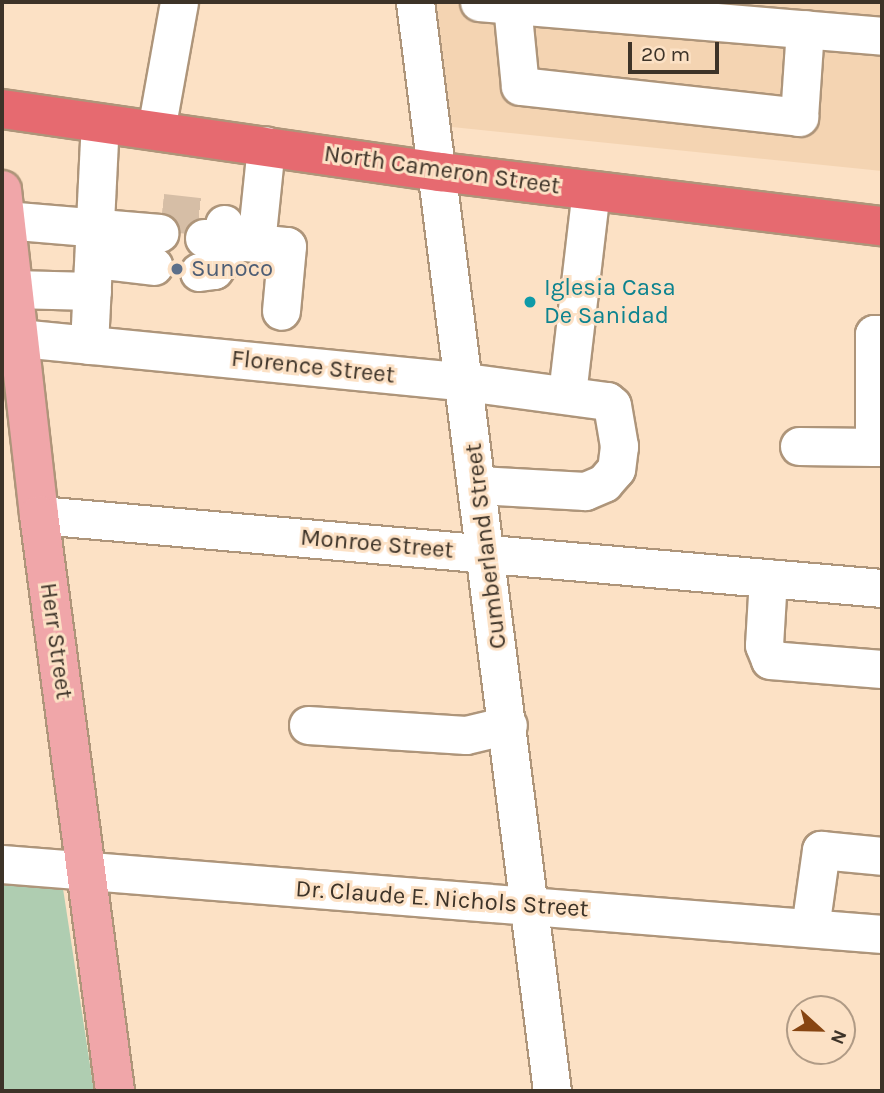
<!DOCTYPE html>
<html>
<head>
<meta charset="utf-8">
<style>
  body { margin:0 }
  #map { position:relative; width:884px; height:1093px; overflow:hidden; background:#fce1c5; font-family:Karla,sans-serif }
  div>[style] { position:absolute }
  .built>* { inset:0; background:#f4d4b2 }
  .green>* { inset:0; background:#afcdb1 }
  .minor-tunnel>* { height:37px; margin-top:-18.5px; transform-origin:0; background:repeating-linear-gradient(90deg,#d6bea6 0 37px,transparent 0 55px) }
  .roads { filter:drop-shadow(2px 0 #ae957a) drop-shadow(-2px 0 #ae957a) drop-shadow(0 2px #ae957a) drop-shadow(0 -2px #ae957a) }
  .minor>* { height:37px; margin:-18.5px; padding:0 18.5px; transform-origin:18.5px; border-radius:18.5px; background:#fff }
  .major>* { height:38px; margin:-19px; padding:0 19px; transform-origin:19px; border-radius:19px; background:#f0a6a9 }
  .highway>* { height:38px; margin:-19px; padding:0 19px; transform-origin:19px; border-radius:19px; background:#e66a70 }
  .dots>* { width:19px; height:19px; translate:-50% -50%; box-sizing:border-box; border:4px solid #fce1c5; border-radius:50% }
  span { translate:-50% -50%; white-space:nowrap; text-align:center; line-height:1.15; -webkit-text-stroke:6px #fce1c5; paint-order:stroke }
  .street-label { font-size:24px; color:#3d3328 }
  .service-label { font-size:24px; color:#4e5e75 }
  .left { translate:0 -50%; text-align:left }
  .culture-label { font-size:24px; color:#0d838f }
  .frame { position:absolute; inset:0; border:4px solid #3d3328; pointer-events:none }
  .north { position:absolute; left:786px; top:995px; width:70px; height:70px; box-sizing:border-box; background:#fce1c5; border:2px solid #b09b86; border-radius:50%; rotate:112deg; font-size:19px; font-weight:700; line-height:28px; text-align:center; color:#3d3328 }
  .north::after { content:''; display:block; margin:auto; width:24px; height:32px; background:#874512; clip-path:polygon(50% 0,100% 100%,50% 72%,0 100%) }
  .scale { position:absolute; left:628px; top:42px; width:91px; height:32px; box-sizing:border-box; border:4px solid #3d3328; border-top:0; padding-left:9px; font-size:21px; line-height:24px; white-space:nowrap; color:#3d3328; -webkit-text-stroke:5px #fce1c5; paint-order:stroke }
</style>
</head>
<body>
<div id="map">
  <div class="built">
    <div style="clip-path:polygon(436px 2px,882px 2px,882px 171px,452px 127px)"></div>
  </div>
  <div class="green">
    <div style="clip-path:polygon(2px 876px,62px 882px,94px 1091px,2px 1091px)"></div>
  </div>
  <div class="minor-tunnel">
    <div style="left:162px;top:212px;width:45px;rotate:6.3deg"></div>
  </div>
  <div class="roads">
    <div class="minor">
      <div style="left:415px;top:2px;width:1098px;rotate:82.83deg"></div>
      <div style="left:479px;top:2px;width:404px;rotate:4.8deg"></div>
      <div style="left:512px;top:5px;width:81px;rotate:84.4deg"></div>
      <div style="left:520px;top:86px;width:281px;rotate:6.3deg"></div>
      <div style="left:799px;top:117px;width:88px;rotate:-86.1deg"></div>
      <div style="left:156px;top:130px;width:130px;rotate:-79.8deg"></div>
      <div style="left:5px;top:220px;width:155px;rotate:4.8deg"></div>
      <div style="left:204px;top:238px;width:52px;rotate:5.5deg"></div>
      <div style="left:256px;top:243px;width:98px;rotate:-84.1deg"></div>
      <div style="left:256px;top:243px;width:31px;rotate:6deg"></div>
      <div style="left:287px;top:246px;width:65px;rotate:95.3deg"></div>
      <div style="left:94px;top:259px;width:60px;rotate:6.7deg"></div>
      <div style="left:199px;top:272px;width:15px;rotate:-8deg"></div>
      <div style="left:214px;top:270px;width:33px;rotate:-55deg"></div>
      <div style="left:233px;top:243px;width:21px;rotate:-115deg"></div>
      <div style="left:13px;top:289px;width:79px;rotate:1.5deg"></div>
      <div style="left:882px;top:334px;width:8px;rotate:180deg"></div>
      <div style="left:874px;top:334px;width:113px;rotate:90deg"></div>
      <div style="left:874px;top:447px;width:8px"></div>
      <div style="left:19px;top:338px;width:449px;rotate:5.6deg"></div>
      <div style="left:466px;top:382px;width:142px;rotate:7.7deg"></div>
      <div style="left:607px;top:401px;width:6px;rotate:39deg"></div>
      <div style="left:612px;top:405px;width:42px;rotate:80.3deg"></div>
      <div style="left:619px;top:446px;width:23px;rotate:97deg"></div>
      <div style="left:616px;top:469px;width:18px;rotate:131deg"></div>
      <div style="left:604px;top:483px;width:21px;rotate:157deg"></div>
      <div style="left:585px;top:491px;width:107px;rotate:-176.8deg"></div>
      <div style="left:89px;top:345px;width:222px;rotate:-87.2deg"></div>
      <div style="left:567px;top:394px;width:205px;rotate:-83.3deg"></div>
      <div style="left:799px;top:446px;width:75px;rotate:0.8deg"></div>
      <div style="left:39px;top:515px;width:846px;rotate:4.95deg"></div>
      <div style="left:768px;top:578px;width:67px;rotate:93.4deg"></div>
      <div style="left:764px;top:645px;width:16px;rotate:68deg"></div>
      <div style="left:770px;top:660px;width:112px;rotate:4.6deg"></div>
      <div style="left:308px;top:725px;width:158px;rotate:3.6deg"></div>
      <div style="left:466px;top:735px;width:43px;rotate:-13.4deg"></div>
      <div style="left:2px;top:864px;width:883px;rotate:4.55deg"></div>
      <div style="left:810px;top:928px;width:79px;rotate:-82deg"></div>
      <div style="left:821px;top:850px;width:61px;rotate:5.6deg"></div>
    </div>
    <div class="major">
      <div style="left:2px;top:190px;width:327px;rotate:83.5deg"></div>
      <div style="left:39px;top:515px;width:581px;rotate:82.48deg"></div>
    </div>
    <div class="highway">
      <div style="left:2px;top:109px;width:443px;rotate:8.2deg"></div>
      <div style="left:440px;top:172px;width:445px;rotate:7deg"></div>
    </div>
  </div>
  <div class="dots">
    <div style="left:177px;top:269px;background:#5c6f8a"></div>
    <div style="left:530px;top:302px;background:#0f9aa8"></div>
  </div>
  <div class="street-label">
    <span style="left:442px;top:170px;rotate:8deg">North Cameron Street</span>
    <span style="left:313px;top:367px;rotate:6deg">Florence Street</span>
    <span style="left:377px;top:544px;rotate:5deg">Monroe Street</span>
    <span style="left:486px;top:546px;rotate:-97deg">Cumberland Street</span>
    <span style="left:56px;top:641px;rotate:82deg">Herr Street</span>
    <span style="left:442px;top:899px;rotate:4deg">Dr. Claude E. Nichols Street</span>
  </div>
  <div class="service-label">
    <span class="left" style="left:191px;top:269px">Sunoco</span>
  </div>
  <div class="culture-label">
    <span class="left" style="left:544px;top:302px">Iglesia Casa<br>De Sanidad</span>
  </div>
  <div class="frame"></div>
  <div class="north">N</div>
  <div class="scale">20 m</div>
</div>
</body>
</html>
